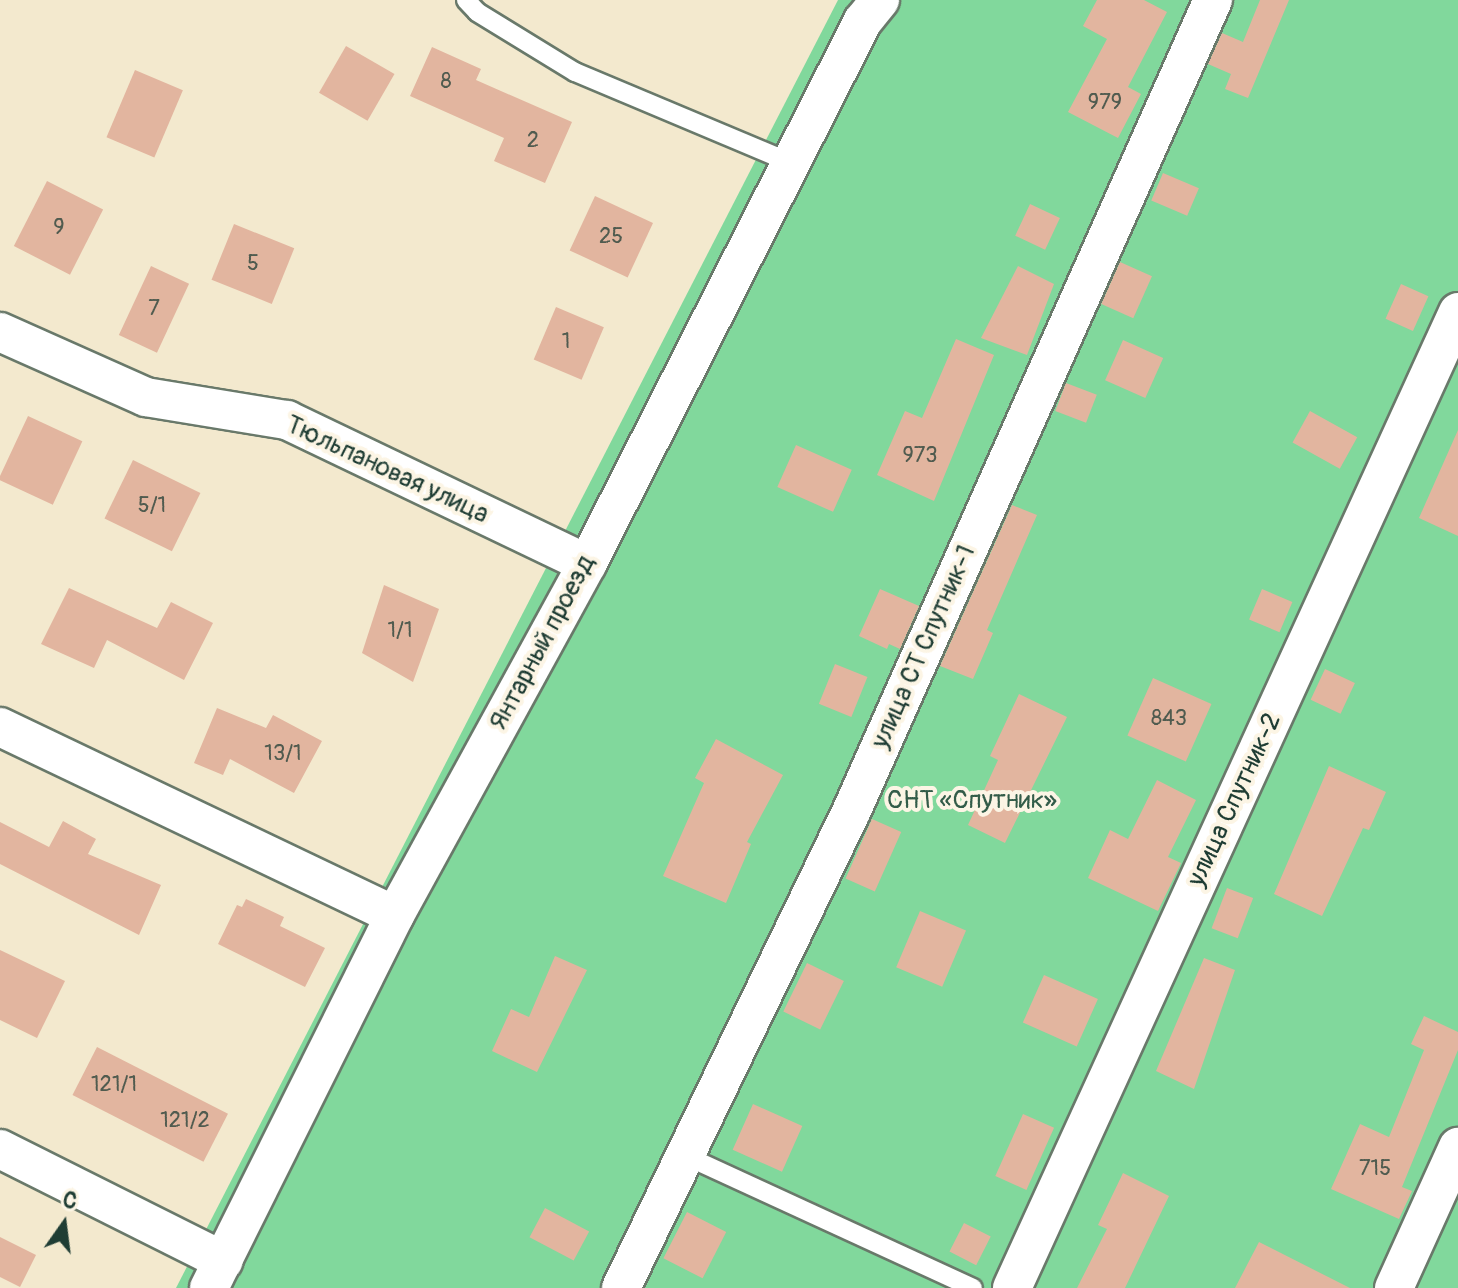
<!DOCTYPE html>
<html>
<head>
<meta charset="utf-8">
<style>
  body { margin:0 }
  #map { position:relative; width:1458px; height:1288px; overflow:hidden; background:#f3e9ce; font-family:Pangolin,sans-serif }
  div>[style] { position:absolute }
  .green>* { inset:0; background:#81d89c }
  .building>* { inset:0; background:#e2b59f; transform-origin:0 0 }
  .roads { filter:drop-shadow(2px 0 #69796a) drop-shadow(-2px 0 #69796a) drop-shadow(0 2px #69796a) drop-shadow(0 -2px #69796a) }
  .lane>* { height:18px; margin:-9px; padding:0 9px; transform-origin:9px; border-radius:9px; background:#fff }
  .street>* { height:38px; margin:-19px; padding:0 19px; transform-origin:19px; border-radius:19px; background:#fff }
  span { translate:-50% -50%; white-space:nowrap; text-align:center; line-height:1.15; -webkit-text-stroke:8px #fcf5e5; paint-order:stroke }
  .number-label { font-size:22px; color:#505b4f }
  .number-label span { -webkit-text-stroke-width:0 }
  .street-label { font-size:26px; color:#1f3d34 }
  .park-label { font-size:26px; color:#335c49 }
  .north { position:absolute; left:24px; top:1184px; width:80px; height:80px; -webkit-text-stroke:6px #fcf5e5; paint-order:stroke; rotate:14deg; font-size:22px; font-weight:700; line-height:32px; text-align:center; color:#1f3d34 }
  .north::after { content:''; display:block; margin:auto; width:28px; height:36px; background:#1f3d34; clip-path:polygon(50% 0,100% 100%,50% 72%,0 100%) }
</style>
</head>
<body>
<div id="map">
  <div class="green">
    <div style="clip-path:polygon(838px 0,1458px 0,1458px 1288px,176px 1288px)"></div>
  </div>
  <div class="building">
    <div style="clip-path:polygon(1097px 0,1144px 0,1167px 12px,1128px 87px,1141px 94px,1118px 138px,1068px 112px,1107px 39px,1083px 26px)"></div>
    <div style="clip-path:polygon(1260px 0,1289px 0,1248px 98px,1225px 89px,1231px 74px,1208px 64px,1222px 33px,1243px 42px)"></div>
    <div style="left:346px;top:46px;width:56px;height:54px;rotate:30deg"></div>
    <div style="clip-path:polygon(432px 47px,481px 69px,476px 80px,572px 122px,545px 183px,494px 161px,504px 138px,410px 96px)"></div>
    <div style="left:135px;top:70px;width:52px;height:73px;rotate:23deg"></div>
    <div style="left:1163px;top:173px;width:39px;height:30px;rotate:23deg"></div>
    <div style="left:47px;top:181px;width:63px;height:73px;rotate:27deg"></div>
    <div style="left:595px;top:196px;width:64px;height:60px;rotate:25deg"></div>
    <div style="left:1030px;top:204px;width:33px;height:35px;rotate:25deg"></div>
    <div style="left:234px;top:224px;width:65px;height:60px;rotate:22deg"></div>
    <div style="left:1120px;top:262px;width:35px;height:46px;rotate:24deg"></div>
    <div style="left:151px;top:266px;width:42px;height:76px;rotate:25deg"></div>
    <div style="clip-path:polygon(1018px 266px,1054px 284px,1027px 355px,981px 338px)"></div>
    <div style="left:1401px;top:284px;width:30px;height:38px;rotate:24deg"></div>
    <div style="left:556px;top:307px;width:52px;height:57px;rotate:23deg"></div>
    <div style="clip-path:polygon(956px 339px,994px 355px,934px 501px,877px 475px,905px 411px,922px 418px)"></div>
    <div style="left:1123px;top:340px;width:44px;height:44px;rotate:24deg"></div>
    <div style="left:1066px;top:383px;width:33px;height:30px;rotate:21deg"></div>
    <div style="left:1310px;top:411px;width:54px;height:36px;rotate:29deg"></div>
    <div style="left:28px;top:416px;width:60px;height:70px;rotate:25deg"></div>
    <div style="clip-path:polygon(1458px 430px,1458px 536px,1419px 518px)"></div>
    <div style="left:796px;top:445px;width:61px;height:46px;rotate:24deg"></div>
    <div style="left:133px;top:460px;width:75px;height:65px;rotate:26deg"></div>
    <div style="clip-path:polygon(1012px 505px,1037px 515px,987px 630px,993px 633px,973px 679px,940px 666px)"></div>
    <div style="clip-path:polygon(384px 585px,439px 609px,413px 682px,362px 653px)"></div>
    <div style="clip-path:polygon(69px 588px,157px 628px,171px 602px,213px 623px,184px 680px,107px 640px,94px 668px,41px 644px)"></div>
    <div style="clip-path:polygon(880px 589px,919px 606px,900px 649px,889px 644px,887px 649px,859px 636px)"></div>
    <div style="left:1262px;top:589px;width:33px;height:33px;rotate:23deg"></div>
    <div style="left:835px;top:664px;width:35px;height:43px;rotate:22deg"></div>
    <div style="left:1325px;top:669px;width:33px;height:34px;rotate:25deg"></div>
    <div style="left:1153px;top:678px;width:64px;height:63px;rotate:24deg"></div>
    <div style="clip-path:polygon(1019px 694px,1067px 717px,1005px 843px,968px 825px,998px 760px,990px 756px)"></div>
    <div style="clip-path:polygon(217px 708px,266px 728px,273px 715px,322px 741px,294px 793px,230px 759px,223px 775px,194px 763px)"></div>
    <div style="clip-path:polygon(716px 739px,783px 775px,747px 842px,751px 844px,726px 903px,663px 876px,704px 783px,695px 778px)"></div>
    <div style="clip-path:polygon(1329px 766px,1386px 792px,1369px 830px,1363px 828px,1322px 916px,1274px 894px)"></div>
    <div style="clip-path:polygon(1157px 780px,1196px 800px,1168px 857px,1181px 863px,1158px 911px,1088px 878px,1110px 830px,1128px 839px)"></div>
    <div style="left:872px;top:819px;width:32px;height:65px;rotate:24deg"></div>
    <div style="clip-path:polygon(63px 821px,96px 839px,88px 854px,161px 885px,139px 935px,0 864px,0 822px,49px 847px)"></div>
    <div style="left:1227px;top:888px;width:28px;height:43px;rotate:21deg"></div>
    <div style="clip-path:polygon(246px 899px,284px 917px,280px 926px,325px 948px,305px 987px,218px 944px,237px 905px,242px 907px)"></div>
    <div style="left:920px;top:911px;width:50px;height:61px;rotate:23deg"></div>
    <div style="clip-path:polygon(0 950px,65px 981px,37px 1038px,0 1020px)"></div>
    <div style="clip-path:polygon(555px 956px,587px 970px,537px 1072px,492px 1051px,511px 1009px,529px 1017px)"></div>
    <div style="clip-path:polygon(1204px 958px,1235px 970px,1194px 1089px,1156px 1071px)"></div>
    <div style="left:807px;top:963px;width:41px;height:54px;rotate:26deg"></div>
    <div style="left:1044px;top:975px;width:59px;height:52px;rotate:24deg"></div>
    <div style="clip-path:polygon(1424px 1016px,1458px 1032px,1458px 1050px,1402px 1187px,1412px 1191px,1399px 1219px,1331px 1189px,1360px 1124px,1389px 1137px,1424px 1050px,1411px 1044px)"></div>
    <div style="left:97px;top:1047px;width:147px;height:54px;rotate:27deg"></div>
    <div style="left:753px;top:1104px;width:54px;height:50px;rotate:24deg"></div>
    <div style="left:1023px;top:1114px;width:34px;height:68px;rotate:24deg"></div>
    <div style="clip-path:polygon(1123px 1173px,1169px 1196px,1125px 1288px,1077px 1288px,1107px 1229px,1098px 1225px)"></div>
    <div style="left:545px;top:1208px;width:50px;height:33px;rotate:28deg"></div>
    <div style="left:687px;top:1212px;width:44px;height:52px;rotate:27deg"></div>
    <div style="left:964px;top:1223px;width:30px;height:32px;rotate:27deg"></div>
    <div style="clip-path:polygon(0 1237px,36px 1255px,20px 1287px,0 1277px)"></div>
    <div style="clip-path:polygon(1259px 1242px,1350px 1288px,1235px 1288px)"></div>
  </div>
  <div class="roads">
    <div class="lane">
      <div style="left:466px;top:0;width:16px;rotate:47deg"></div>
      <div style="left:477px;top:12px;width:115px;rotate:31.5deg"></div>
      <div style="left:575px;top:72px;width:234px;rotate:22.8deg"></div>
      <div style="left:684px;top:1155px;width:318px;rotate:24.7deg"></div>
    </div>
    <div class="street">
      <div style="left:0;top:332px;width:160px;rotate:24deg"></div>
      <div style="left:146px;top:397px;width:143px;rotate:9.3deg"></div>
      <div style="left:287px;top:420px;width:333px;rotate:25.6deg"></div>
      <div style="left:0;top:727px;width:437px;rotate:25.5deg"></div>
      <div style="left:0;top:1149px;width:250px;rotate:26.6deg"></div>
      <div style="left:209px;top:1288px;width:417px;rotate:-63.5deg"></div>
      <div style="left:395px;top:915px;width:400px;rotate:-61.3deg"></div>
      <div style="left:587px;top:564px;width:609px;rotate:-63.06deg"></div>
      <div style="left:863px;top:21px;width:27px;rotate:-51deg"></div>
      <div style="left:621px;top:1288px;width:531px;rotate:-64.21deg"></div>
      <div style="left:852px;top:810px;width:887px;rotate:-65.98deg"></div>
      <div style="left:1012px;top:1288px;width:1073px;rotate:-65.44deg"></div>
      <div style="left:1394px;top:1288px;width:155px;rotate:-65.6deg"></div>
    </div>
  </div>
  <div class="number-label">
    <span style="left:446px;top:82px">8</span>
    <span style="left:1105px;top:103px">979</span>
    <span style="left:533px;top:141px">2</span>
    <span style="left:59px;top:228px">9</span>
    <span style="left:611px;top:237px">25</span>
    <span style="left:253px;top:264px">5</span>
    <span style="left:154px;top:309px">7</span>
    <span style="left:566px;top:342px">1</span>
    <span style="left:920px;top:456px">973</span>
    <span style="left:152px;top:506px">5/1</span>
    <span style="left:400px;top:631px">1/1</span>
    <span style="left:1169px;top:719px">843</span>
    <span style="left:283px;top:754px">13/1</span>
    <span style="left:114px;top:1085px">121/1</span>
    <span style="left:185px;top:1121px">121/2</span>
    <span style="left:1375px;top:1169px">715</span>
  </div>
  <div class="street-label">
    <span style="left:387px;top:470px;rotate:25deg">Тюльпановая улица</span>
    <span style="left:543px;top:643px;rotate:-62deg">Янтарный проезд</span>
    <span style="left:924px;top:647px;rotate:-66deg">улица СТ Спутник-1</span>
    <span style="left:1235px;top:800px;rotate:-65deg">улица Спутник-2</span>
  </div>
  <div class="park-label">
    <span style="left:972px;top:801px">СНТ «Спутник»</span>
  </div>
  <div class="north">С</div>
</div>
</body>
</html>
